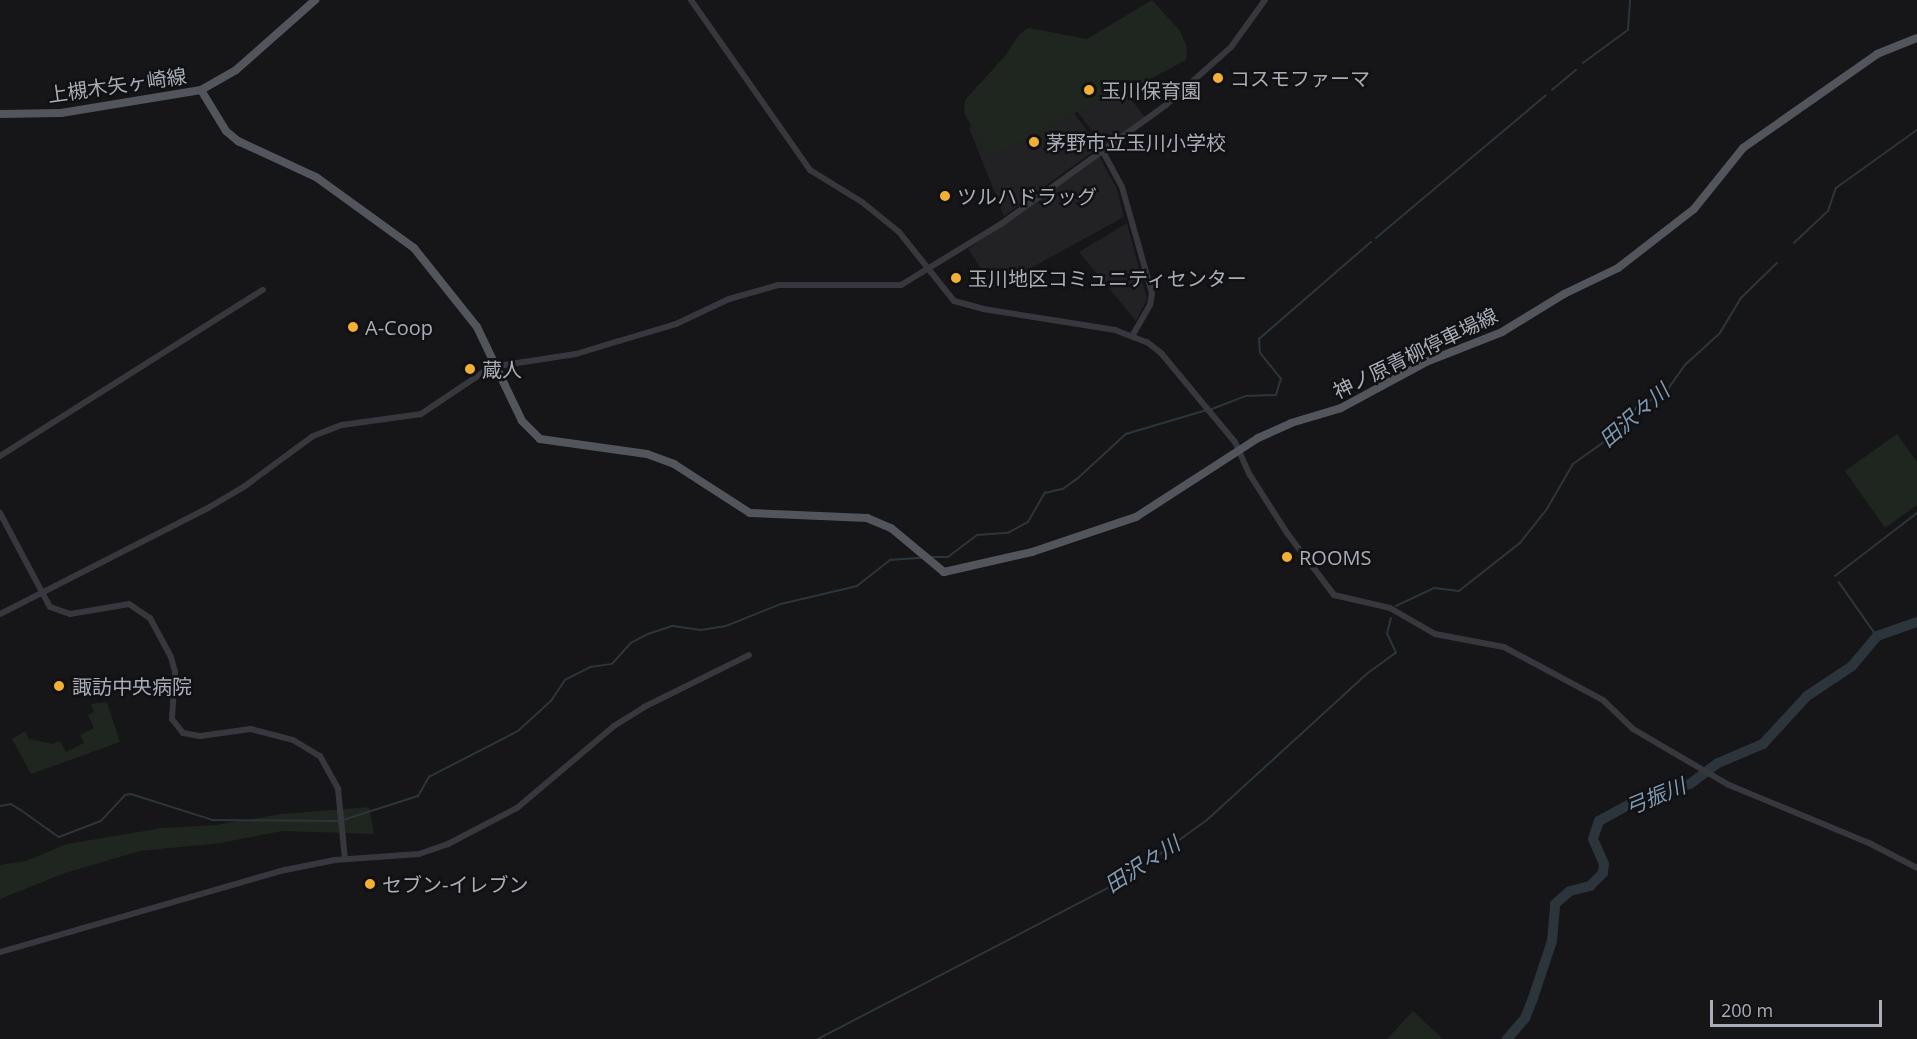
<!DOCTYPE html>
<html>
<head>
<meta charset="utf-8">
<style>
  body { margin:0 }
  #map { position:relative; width:1917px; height:1039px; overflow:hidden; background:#161618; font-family:"Open Sans","Noto Sans JP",sans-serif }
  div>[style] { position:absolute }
  .built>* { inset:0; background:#222225 }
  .green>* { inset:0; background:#1e261f }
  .stream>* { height:1.5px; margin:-0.75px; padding:0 0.75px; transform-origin:0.75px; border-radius:0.75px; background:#2c353c }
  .river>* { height:10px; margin:-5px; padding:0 5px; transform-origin:5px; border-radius:5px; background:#2c353c }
  .minor>* { height:6px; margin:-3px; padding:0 3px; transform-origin:3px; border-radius:3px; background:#37383d }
  .major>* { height:8px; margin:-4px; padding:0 4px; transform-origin:4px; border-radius:4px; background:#53555c }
  .dots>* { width:16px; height:16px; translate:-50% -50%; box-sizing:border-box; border:3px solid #111113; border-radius:50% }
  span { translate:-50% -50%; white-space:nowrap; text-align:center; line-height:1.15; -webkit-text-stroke:5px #111113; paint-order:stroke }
  .poi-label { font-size:20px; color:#a8adb8 }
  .left { translate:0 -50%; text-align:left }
  .street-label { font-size:20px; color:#a8adb8 }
  .water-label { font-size:21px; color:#7f9bb3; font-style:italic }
  .scale { position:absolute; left:1710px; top:1000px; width:172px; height:27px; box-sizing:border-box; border:3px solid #a8adb8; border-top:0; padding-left:8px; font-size:18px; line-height:21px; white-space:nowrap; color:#a8adb8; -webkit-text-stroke:4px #111113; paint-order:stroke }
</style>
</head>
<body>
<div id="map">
  <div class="built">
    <div style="clip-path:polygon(1040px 62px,1129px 97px,1145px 117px,1100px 149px,1093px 132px)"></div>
    <div style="clip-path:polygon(1034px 70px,1048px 77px,1089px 134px,1095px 150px,1004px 216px,969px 128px)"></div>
    <div style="clip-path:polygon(1099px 156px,1117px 189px,1124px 217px,994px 288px,968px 249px)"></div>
    <div style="clip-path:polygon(1127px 223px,1147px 299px,1136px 321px,1079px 252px)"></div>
  </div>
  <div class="green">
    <div style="clip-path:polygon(1152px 0,1180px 31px,1187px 47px,1186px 60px,1131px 89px,1088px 106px,1005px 150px,993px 155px,986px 150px,964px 113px,965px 100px,1005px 56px,1019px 35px,1028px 28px,1087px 39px)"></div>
    <div style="clip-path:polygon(1897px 434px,1917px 462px,1917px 505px,1885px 528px,1845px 471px)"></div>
    <div style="clip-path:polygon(107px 702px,120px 742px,31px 774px,12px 739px,25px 731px,29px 739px,53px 744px,60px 741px,66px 752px,84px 743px,80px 735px,94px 728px,88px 715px,94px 712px,91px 704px)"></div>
    <div style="clip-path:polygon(369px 807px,374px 834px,282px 831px,221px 843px,140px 851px,65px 873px,0 899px,0 865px,26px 861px,67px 844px,162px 828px,216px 825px,282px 814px)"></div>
    <div style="clip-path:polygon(1413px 1011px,1443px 1039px,1387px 1039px)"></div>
  </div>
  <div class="stream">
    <div style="left:1583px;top:63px;width:56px;rotate:-36.3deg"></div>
    <div style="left:1628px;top:30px;width:30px;rotate:-86deg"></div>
    <div style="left:1552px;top:90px;width:31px;rotate:-40deg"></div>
    <div style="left:1376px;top:238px;width:221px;rotate:-40deg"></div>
    <div style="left:1794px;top:243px;width:47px;rotate:-43.3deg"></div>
    <div style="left:1828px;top:211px;width:24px;rotate:-71deg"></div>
    <div style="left:1836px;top:188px;width:100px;rotate:-35.6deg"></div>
    <div style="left:1212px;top:409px;width:36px;rotate:-21deg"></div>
    <div style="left:1246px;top:396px;width:30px;rotate:-2deg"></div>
    <div style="left:1276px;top:395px;width:17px;rotate:-73deg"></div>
    <div style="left:1281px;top:379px;width:33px;rotate:-129deg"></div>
    <div style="left:1260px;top:353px;width:14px;rotate:-94deg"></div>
    <div style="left:1259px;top:339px;width:148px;rotate:-40.9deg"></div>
    <div style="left:932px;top:557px;width:16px"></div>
    <div style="left:948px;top:557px;width:36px;rotate:-37deg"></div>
    <div style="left:977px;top:535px;width:31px;rotate:-4deg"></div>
    <div style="left:1008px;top:533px;width:23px;rotate:-29deg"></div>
    <div style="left:1028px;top:522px;width:34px;rotate:-60deg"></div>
    <div style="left:1045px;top:493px;width:18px;rotate:-13deg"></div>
    <div style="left:1063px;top:489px;width:17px;rotate:-36deg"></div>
    <div style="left:1077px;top:479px;width:67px;rotate:-42.6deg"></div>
    <div style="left:1126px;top:434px;width:84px;rotate:-16.5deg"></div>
    <div style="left:1835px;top:576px;width:103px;rotate:-37.5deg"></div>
    <div style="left:1839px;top:582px;width:66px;rotate:54.9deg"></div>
    <div style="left:1396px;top:606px;width:42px;rotate:-25.3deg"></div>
    <div style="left:1434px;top:588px;width:25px;rotate:7deg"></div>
    <div style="left:1459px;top:591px;width:78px;rotate:-38.2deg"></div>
    <div style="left:1520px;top:543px;width:43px;rotate:-51.5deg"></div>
    <div style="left:1547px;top:509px;width:52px;rotate:-60deg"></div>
    <div style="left:1573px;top:464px;width:64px;rotate:-35.4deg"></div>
    <div style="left:1625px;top:427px;width:22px;rotate:-60deg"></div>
    <div style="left:1636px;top:408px;width:34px;rotate:-28deg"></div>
    <div style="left:1666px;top:392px;width:33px;rotate:-55deg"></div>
    <div style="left:1685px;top:365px;width:47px;rotate:-42.4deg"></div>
    <div style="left:1720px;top:333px;width:41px;rotate:-59deg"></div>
    <div style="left:1741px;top:298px;width:50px;rotate:-44.2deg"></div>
    <div style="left:0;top:806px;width:11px;rotate:-10deg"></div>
    <div style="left:11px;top:804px;width:12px;rotate:31deg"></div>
    <div style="left:21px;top:810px;width:47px;rotate:35.4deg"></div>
    <div style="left:59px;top:837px;width:45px;rotate:-20.9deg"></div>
    <div style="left:101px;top:821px;width:35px;rotate:-47deg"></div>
    <div style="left:125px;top:795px;width:6px;rotate:-9deg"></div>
    <div style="left:131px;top:794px;width:86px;rotate:17.6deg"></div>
    <div style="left:213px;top:820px;width:125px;rotate:0.5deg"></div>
    <div style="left:343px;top:820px;width:79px;rotate:-17.7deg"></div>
    <div style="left:418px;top:796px;width:22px;rotate:-60deg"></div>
    <div style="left:429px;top:777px;width:100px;rotate:-27.3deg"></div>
    <div style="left:518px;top:731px;width:45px;rotate:-42.3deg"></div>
    <div style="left:551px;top:701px;width:25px;rotate:-56deg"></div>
    <div style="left:565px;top:680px;width:28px;rotate:-27deg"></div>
    <div style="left:590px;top:667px;width:22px;rotate:-8deg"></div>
    <div style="left:612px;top:664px;width:28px;rotate:-48deg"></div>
    <div style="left:631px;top:643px;width:19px;rotate:-28deg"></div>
    <div style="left:648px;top:634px;width:26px;rotate:-18deg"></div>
    <div style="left:673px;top:626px;width:28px;rotate:8deg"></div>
    <div style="left:701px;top:630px;width:25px;rotate:-9deg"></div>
    <div style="left:726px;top:626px;width:59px;rotate:-21.8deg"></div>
    <div style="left:781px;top:604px;width:78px;rotate:-13.3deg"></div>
    <div style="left:857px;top:586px;width:42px;rotate:-38.2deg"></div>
    <div style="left:890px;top:560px;width:31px;rotate:-4deg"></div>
    <div style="left:818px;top:1039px;width:346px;rotate:-27.5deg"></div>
    <div style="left:1125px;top:879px;width:101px;rotate:-35.7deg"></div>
    <div style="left:1207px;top:820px;width:218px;rotate:-42.4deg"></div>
    <div style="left:1368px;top:673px;width:34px;rotate:-36deg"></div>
    <div style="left:1396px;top:653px;width:21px;rotate:-115deg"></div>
    <div style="left:1387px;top:634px;width:16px;rotate:-76deg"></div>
  </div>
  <div class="river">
    <div style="left:1507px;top:1039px;width:28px;rotate:-49deg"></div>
    <div style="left:1525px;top:1018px;width:22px;rotate:-68deg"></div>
    <div style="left:1533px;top:998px;width:60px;rotate:-71.6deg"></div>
    <div style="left:1552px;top:941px;width:37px;rotate:-85deg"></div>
    <div style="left:1555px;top:904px;width:20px;rotate:-41deg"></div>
    <div style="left:1570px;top:891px;width:21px;rotate:-14deg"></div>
    <div style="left:1590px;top:886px;width:18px;rotate:-45deg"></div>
    <div style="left:1603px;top:873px;width:9px;rotate:-84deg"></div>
    <div style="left:1604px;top:864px;width:27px;rotate:-114deg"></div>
    <div style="left:1593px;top:839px;width:19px;rotate:-72deg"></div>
    <div style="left:1599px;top:821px;width:48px;rotate:-28.7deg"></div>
    <div style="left:1641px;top:798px;width:51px;rotate:-15.9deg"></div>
    <div style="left:1690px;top:784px;width:35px;rotate:-37deg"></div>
    <div style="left:1718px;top:763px;width:49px;rotate:-22.9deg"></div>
    <div style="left:1763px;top:744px;width:65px;rotate:-47.5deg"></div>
    <div style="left:1807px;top:696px;width:54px;rotate:-33.7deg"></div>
    <div style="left:1852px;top:666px;width:39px;rotate:-50deg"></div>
    <div style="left:1877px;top:636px;width:42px;rotate:-19.3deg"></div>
  </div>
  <div class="minor">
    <div style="left:691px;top:0;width:208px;rotate:55deg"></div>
    <div style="left:810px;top:170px;width:61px;rotate:31.6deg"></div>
    <div style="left:862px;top:202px;width:48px;rotate:39deg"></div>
    <div style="left:899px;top:232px;width:88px;rotate:51.4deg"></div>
    <div style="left:954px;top:301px;width:30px;rotate:15deg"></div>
    <div style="left:983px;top:309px;width:134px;rotate:9deg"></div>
    <div style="left:1115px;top:330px;width:34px;rotate:21deg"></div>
    <div style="left:1147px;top:342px;width:18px;rotate:38deg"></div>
    <div style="left:1161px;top:353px;width:116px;rotate:50.3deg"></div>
    <div style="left:1235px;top:442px;width:36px;rotate:66deg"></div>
    <div style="left:1250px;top:475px;width:69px;rotate:57.5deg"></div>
    <div style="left:1287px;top:533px;width:78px;rotate:52.8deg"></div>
    <div style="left:1334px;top:595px;width:57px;rotate:13.1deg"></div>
    <div style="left:1390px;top:608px;width:52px;rotate:30deg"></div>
    <div style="left:1435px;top:634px;width:70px;rotate:10.7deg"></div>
    <div style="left:1504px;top:647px;width:112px;rotate:28.2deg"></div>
    <div style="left:1603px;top:700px;width:42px;rotate:44deg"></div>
    <div style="left:1633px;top:729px;width:111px;rotate:30.3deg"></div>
    <div style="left:1729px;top:785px;width:152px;rotate:22.5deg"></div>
    <div style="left:1869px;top:843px;width:54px;rotate:27.5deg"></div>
    <div style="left:1102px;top:150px;width:42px;rotate:61.6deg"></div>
    <div style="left:1122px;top:187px;width:110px;rotate:74.2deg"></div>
    <div style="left:1152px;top:293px;width:12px;rotate:99deg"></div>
    <div style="left:1150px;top:305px;width:34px;rotate:120deg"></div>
    <div style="left:0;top:456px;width:311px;rotate:-32.3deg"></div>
    <div style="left:0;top:513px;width:106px;rotate:62deg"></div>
    <div style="left:50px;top:607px;width:21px;rotate:19deg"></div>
    <div style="left:70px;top:614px;width:60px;rotate:-9.6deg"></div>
    <div style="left:129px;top:604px;width:25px;rotate:34deg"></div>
    <div style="left:150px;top:618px;width:44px;rotate:61.7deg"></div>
    <div style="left:171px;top:657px;width:16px;rotate:75deg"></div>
    <div style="left:175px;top:672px;width:47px;rotate:93.7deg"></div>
    <div style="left:172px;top:719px;width:18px;rotate:52deg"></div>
    <div style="left:183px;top:733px;width:17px;rotate:10deg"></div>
    <div style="left:200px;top:736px;width:51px;rotate:-7.8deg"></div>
    <div style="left:251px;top:729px;width:43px;rotate:14.7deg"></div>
    <div style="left:293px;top:740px;width:31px;rotate:31deg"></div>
    <div style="left:320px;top:756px;width:38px;rotate:61deg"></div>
    <div style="left:338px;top:789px;width:70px;rotate:84.3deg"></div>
    <div style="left:0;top:614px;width:233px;rotate:-27deg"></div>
    <div style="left:208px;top:508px;width:43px;rotate:-30.7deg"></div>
    <div style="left:245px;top:486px;width:84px;rotate:-36.3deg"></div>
    <div style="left:313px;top:436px;width:31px;rotate:-21deg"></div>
    <div style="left:342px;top:425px;width:80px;rotate:-7.9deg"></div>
    <div style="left:421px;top:414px;width:84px;rotate:-33.9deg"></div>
    <div style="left:491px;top:367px;width:86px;rotate:-8.7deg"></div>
    <div style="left:576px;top:354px;width:45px;rotate:-16.8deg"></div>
    <div style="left:619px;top:341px;width:59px;rotate:-16.6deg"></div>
    <div style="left:676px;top:324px;width:59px;rotate:-25.3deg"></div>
    <div style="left:729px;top:299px;width:51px;rotate:-15.9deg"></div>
    <div style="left:778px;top:285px;width:123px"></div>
    <div style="left:901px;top:285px;width:117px;rotate:-31.4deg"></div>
    <div style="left:1001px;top:224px;width:203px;rotate:-35.8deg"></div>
    <div style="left:1166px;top:105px;width:87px;rotate:-41.7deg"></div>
    <div style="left:1231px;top:47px;width:58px;rotate:-54.1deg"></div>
    <div style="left:0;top:952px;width:297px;rotate:-16.1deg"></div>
    <div style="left:285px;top:870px;width:51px;rotate:-11.3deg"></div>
    <div style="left:335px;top:860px;width:84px;rotate:-4.1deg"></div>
    <div style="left:419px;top:854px;width:31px;rotate:-19deg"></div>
    <div style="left:448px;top:844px;width:78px;rotate:-27.6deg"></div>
    <div style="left:517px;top:808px;width:127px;rotate:-40.2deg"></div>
    <div style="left:614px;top:726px;width:36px;rotate:-32deg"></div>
    <div style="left:644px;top:707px;width:117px;rotate:-26.3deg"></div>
  </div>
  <div class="major">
    <div style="left:201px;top:90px;width:48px;rotate:58.6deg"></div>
    <div style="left:226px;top:131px;width:16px;rotate:40deg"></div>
    <div style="left:238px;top:141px;width:86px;rotate:24.8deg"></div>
    <div style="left:316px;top:177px;width:121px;rotate:35.9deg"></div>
    <div style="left:414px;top:248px;width:101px;rotate:51.4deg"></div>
    <div style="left:477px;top:327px;width:104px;rotate:64.4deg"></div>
    <div style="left:522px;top:421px;width:25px;rotate:45deg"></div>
    <div style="left:540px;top:439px;width:108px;rotate:8deg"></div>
    <div style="left:647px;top:454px;width:29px;rotate:20deg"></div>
    <div style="left:674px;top:464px;width:90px;rotate:32.8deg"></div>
    <div style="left:750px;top:513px;width:117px;rotate:2.4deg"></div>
    <div style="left:867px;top:518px;width:26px;rotate:23deg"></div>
    <div style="left:891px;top:528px;width:69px;rotate:39.7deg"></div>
    <div style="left:944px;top:572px;width:90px;rotate:-12.8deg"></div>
    <div style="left:1032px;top:552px;width:110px;rotate:-18.6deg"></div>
    <div style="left:1136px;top:517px;width:145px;rotate:-32.9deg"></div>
    <div style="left:1258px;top:438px;width:36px;rotate:-24deg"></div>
    <div style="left:1291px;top:423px;width:52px;rotate:-16.7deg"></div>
    <div style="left:1341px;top:408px;width:97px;rotate:-28.4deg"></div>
    <div style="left:1426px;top:362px;width:82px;rotate:-21.5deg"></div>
    <div style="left:1502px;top:332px;width:73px;rotate:-31.5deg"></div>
    <div style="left:1564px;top:294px;width:60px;rotate:-25.7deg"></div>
    <div style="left:1618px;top:268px;width:96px;rotate:-37.8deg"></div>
    <div style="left:1694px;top:209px;width:78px;rotate:-51.2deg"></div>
    <div style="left:1743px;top:148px;width:164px;rotate:-35deg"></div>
    <div style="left:1877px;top:54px;width:43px;rotate:-21.8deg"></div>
    <div style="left:0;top:114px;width:61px;rotate:-0.9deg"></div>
    <div style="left:61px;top:113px;width:142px;rotate:-9.3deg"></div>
    <div style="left:201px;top:90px;width:40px;rotate:-29.7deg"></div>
    <div style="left:236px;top:70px;width:106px;rotate:-41.5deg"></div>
  </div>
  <div class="dots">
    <div style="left:1218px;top:78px;background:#f2b134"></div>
    <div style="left:1089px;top:90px;background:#f2b134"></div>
    <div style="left:1034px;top:142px;background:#f2b134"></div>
    <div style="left:945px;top:196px;background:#f2b134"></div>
    <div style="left:956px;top:278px;background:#f2b134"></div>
    <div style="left:353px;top:327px;background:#f2b134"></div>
    <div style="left:470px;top:369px;background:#f2b134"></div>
    <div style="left:1287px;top:557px;background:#f2b134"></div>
    <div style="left:59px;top:686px;background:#f2b134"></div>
    <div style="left:370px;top:884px;background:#f2b134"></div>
  </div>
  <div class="poi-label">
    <span class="left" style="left:1230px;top:78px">コスモファーマ</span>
    <span class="left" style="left:1101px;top:90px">玉川保育園</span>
    <span class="left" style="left:1046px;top:142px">茅野市立玉川小学校</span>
    <span class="left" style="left:957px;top:196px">ツルハドラッグ</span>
    <span class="left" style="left:968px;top:278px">玉川地区コミュニティセンター</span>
    <span class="left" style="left:365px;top:327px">A-Coop</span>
    <span class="left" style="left:482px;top:369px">蔵人</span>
    <span class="left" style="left:1299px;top:557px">ROOMS</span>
    <span class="left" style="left:72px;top:686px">諏訪中央病院</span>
    <span class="left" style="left:382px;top:884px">セブン-イレブン</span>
  </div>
  <div class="street-label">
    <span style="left:117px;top:85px;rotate:-8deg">上槻木矢ヶ崎線</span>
    <span style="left:1415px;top:353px;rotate:-26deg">神ノ原青柳停車場線</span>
  </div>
  <div class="water-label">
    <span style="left:1634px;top:415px;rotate:-41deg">田沢々川</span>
    <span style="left:1655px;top:796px;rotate:-22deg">弓振川</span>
    <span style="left:1142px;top:864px;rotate:-33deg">田沢々川</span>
  </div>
  <div class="scale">200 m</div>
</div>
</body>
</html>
